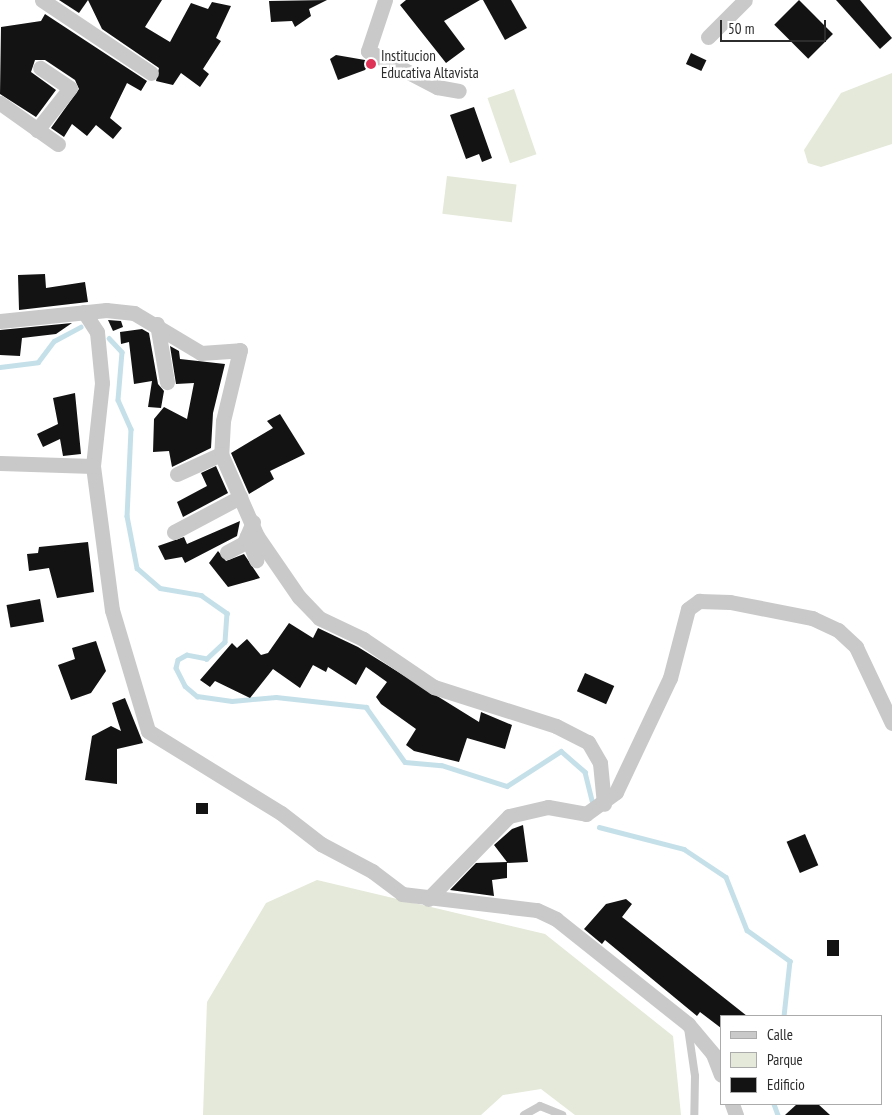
<!DOCTYPE html>
<html>
<head>
<meta charset="utf-8">
<style>
  body { margin:0 }
  #map { position:relative; width:892px; height:1115px; overflow:hidden; background:#fff; font-family:"PT Sans Narrow",sans-serif }
  div>[style] { position:absolute }
  .green>* { inset:0; background:#e4e9d9; transform-origin:0 0 }
  .stream>* { height:4.5px; margin:-2.25px; padding:0 2.25px; transform-origin:2.25px; border-radius:2.25px; background:#c6e0e9 }
  .building>* { inset:0; background:#131313; transform-origin:0 0 }
  .service>* { height:8px; margin:-4px; padding:0 4px; transform-origin:4px; border-radius:4px; background:#c9c9c9 }
  .minor>* { height:15px; margin:-7.5px; padding:0 7.5px; transform-origin:7.5px; border-radius:7.5px; background:#c9c9c9 }
  .dots>* { width:14px; height:14px; translate:-50% -50%; box-sizing:border-box; border:2px solid #fff; border-radius:50% }
  span { translate:-50% -50%; white-space:nowrap; text-align:center; line-height:1.15; -webkit-text-stroke:5px #fff; paint-order:stroke }
  .poi-label { font-size:15px; color:#2c2c2c }
  .left { translate:0 -50%; text-align:left }
  .legend { position:absolute; left:720px; top:1015px; width:162px; height:90px; box-sizing:border-box; background:#fff; border:1px solid #ababab; margin:0; padding:6px 9px; list-style:none; font-size:15px; color:#2c2c2c }
  .legend li { display:flex; align-items:center; gap:10px; height:25px }
  .legend b { width:25px; border:1px solid #ababab }
  .scale { position:absolute; left:720px; top:20px; width:106px; height:22px; box-sizing:border-box; border:2px solid #2c2c2c; border-top:0; padding-left:6px; font-size:15px; line-height:18px; white-space:nowrap; color:#2c2c2c; -webkit-text-stroke:4px #fff; paint-order:stroke }
</style>
</head>
<body>
<div id="map">
  <div class="green">
    <div style="clip-path:polygon(892px 73px,892px 144px,821px 167px,808px 163px,804px 150px,841px 93px)"></div>
    <div style="left:514px;top:89px;width:69px;height:28px;rotate:71deg"></div>
    <div style="left:447px;top:176px;width:70px;height:38px;rotate:7deg"></div>
    <div style="clip-path:polygon(317px 880px,545px 934px,673px 1036px,681px 1115px,575px 1115px,541px 1089px,503px 1095px,481px 1115px,203px 1115px,207px 1002px,266px 903px)"></div>
  </div>
  <div class="stream">
    <div style="left:109px;top:338px;width:19px;rotate:47deg"></div>
    <div style="left:122px;top:352px;width:48px;rotate:94.8deg"></div>
    <div style="left:118px;top:400px;width:32px;rotate:66deg"></div>
    <div style="left:131px;top:429px;width:87px;rotate:92.6deg"></div>
    <div style="left:127px;top:516px;width:53px;rotate:79.1deg"></div>
    <div style="left:137px;top:568px;width:30px;rotate:41deg"></div>
    <div style="left:160px;top:588px;width:42px;rotate:9.7deg"></div>
    <div style="left:201px;top:595px;width:32px;rotate:35deg"></div>
    <div style="left:227px;top:613px;width:29px;rotate:94deg"></div>
    <div style="left:225px;top:642px;width:25px;rotate:137deg"></div>
    <div style="left:207px;top:659px;width:20px;rotate:-169deg"></div>
    <div style="left:187px;top:655px;width:10px;rotate:151deg"></div>
    <div style="left:178px;top:660px;width:8px;rotate:104deg"></div>
    <div style="left:176px;top:668px;width:20px;rotate:63deg"></div>
    <div style="left:185px;top:686px;width:16px;rotate:40deg"></div>
    <div style="left:197px;top:696px;width:35px;rotate:8deg"></div>
    <div style="left:232px;top:701px;width:44px;rotate:-5.2deg"></div>
    <div style="left:276px;top:697px;width:91px;rotate:6.3deg"></div>
    <div style="left:366px;top:707px;width:67px;rotate:54.7deg"></div>
    <div style="left:405px;top:762px;width:36px;rotate:5deg"></div>
    <div style="left:441px;top:765px;width:69px;rotate:17.7deg"></div>
    <div style="left:507px;top:786px;width:64px;rotate:-32.9deg"></div>
    <div style="left:561px;top:751px;width:32px;rotate:41deg"></div>
    <div style="left:585px;top:772px;width:33px;rotate:76deg"></div>
    <div style="left:0;top:367px;width:38px;rotate:-7deg"></div>
    <div style="left:38px;top:362px;width:26px;rotate:-53deg"></div>
    <div style="left:54px;top:341px;width:30px;rotate:-28deg"></div>
    <div style="left:599px;top:827px;width:88px;rotate:14.5deg"></div>
    <div style="left:684px;top:849px;width:50px;rotate:33.7deg"></div>
    <div style="left:726px;top:877px;width:57px;rotate:68.4deg"></div>
    <div style="left:747px;top:930px;width:53px;rotate:35.8deg"></div>
    <div style="left:790px;top:961px;width:55px;rotate:96.2deg"></div>
    <div style="left:774px;top:1104px;width:12px;rotate:70deg"></div>
  </div>
  <div class="building">
    <div style="clip-path:polygon(59px 0,88px 0,79px 13px)"></div>
    <div style="clip-path:polygon(88px 0,162px 0,145px 27px,170px 42px,191px 3px,208px 9px,212px 2px,231px 6px,216px 38px,221px 41px,203px 69px,209px 74px,200px 87px,181px 73px,173px 85px,156px 81px,159px 68px,102px 29px)"></div>
    <div style="clip-path:polygon(327px 0,309px 9px,311px 16px,295px 27px,292px 21px,271px 22px,269px 1px)"></div>
    <div style="clip-path:polygon(406px 0,480px 0,444px 21px,465px 49px,446px 63px,400px 5px)"></div>
    <div style="clip-path:polygon(483px 0,511px 0,527px 28px,505px 40px)"></div>
    <div style="left:799px;top:0;width:48px;height:35px;rotate:45deg"></div>
    <div style="clip-path:polygon(836px 0,860px 0,892px 38px,880px 49px)"></div>
    <div style="clip-path:polygon(45px 14px,147px 81px,141px 91px,127px 83px,110px 118px,122px 128px,113px 139px,96px 125px,87px 136px,72px 124px,64px 137px,51px 128px,79px 89px,75px 80px,45px 60px,35px 60px,31px 72px,56px 90px,36px 117px,0 94px,1px 27px,41px 21px)"></div>
    <div style="left:691px;top:53px;width:17px;height:12px;rotate:25deg"></div>
    <div style="clip-path:polygon(336px 55px,365px 60px,370px 63px,365px 70px,338px 80px,330px 59px)"></div>
    <div style="clip-path:polygon(474px 107px,492px 158px,482px 162px,479px 154px,466px 159px,450px 115px)"></div>
    <div style="clip-path:polygon(45px 274px,46px 288px,85px 282px,88px 302px,19px 310px,18px 275px)"></div>
    <div style="clip-path:polygon(108px 320px,121px 321px,123px 327px,113px 331px)"></div>
    <div style="clip-path:polygon(72px 323px,56px 334px,22px 338px,20px 356px,0 355px,0 330px)"></div>
    <div style="clip-path:polygon(142px 329px,149px 333px,158px 384px,164px 391px,161px 408px,148px 407px,152px 381px,134px 384px,129px 342px,121px 344px,120px 332px)"></div>
    <div style="clip-path:polygon(170px 346px,179px 351px,180px 359px,225px 364px,213px 413px,211px 448px,172px 467px,169px 451px,153px 452px,154px 419px,164px 407px,187px 419px,194px 383px,176px 384px)"></div>
    <div style="clip-path:polygon(75px 393px,81px 454px,63px 456px,60px 439px,43px 447px,37px 434px,58px 424px,53px 398px)"></div>
    <div style="clip-path:polygon(280px 414px,305px 454px,270px 471px,274px 479px,249px 494px,231px 453px,273px 428px,267px 421px)"></div>
    <div style="clip-path:polygon(216px 466px,228px 493px,183px 517px,177px 502px,207px 486px,201px 473px)"></div>
    <div style="clip-path:polygon(240px 521px,237px 536px,185px 563px,182px 557px,165px 560px,158px 546px,184px 537px,187px 544px)"></div>
    <div style="clip-path:polygon(88px 542px,94px 592px,57px 598px,49px 568px,29px 571px,27px 554px,38px 553px,39px 547px)"></div>
    <div style="clip-path:polygon(218px 551px,226px 561px,244px 554px,260px 578px,228px 587px,209px 563px)"></div>
    <div style="left:40px;top:599px;width:23px;height:34px;rotate:80deg"></div>
    <div style="clip-path:polygon(289px 623px,313px 638px,318px 628px,358px 647px,479px 722px,481px 712px,512px 725px,505px 749px,467px 738px,459px 762px,414px 751px,406px 745px,416px 729px,381px 704px,376px 697px,387px 682px,366px 667px,356px 685px,328px 667px,326px 672px,313px 665px,300px 688px,273px 669px,250px 698px,215px 681px,210px 687px,200px 680px,232px 643px,237px 648px,247px 639px,261px 655px,268px 653px)"></div>
    <div style="clip-path:polygon(96px 641px,106px 671px,91px 693px,71px 700px,58px 665px,75px 659px,72px 648px)"></div>
    <div style="left:585px;top:673px;width:32px;height:20px;rotate:24deg"></div>
    <div style="clip-path:polygon(125px 698px,143px 743px,117px 749px,117px 784px,85px 780px,92px 736px,111px 726px,121px 731px,112px 703px)"></div>
    <div style="left:196px;top:803px;width:12px;height:11px"></div>
    <div style="clip-path:polygon(523px 825px,528px 862px,507px 863px,507px 878px,492px 880px,494px 896px,450px 890px,476px 863px,507px 862px,494px 845px,512px 829px)"></div>
    <div style="left:805px;top:834px;width:34px;height:20px;rotate:67deg"></div>
    <div style="clip-path:polygon(626px 899px,632px 904px,622px 917px,747px 1016px,721px 1016px,721px 1028px,700px 1012px,697px 1016px,605px 940px,602px 944px,584px 929px,606px 904px)"></div>
    <div style="left:827px;top:940px;width:12px;height:16px"></div>
    <div style="clip-path:polygon(797px 1104px,818px 1104px,830px 1115px,785px 1115px)"></div>
  </div>
  <div class="service">
    <div style="left:688px;top:1028px;width:49px;rotate:81.7deg"></div>
    <div style="left:695px;top:1076px;width:39px;rotate:91deg"></div>
    <div style="left:524px;top:1115px;width:18px;rotate:-29deg"></div>
    <div style="left:540px;top:1106px;width:24px;rotate:22deg"></div>
  </div>
  <div class="minor">
    <div style="left:42px;top:0;width:131px;rotate:33.8deg"></div>
    <div style="left:385px;top:0;width:54px;rotate:108.4deg"></div>
    <div style="left:368px;top:51px;width:78px;rotate:27.6deg"></div>
    <div style="left:437px;top:87px;width:22px;rotate:10deg"></div>
    <div style="left:708px;top:37px;width:52px;rotate:-45deg"></div>
    <div style="left:0;top:103px;width:71px;rotate:35.3deg"></div>
    <div style="left:37px;top:130px;width:53px;rotate:-51.8deg"></div>
    <div style="left:70px;top:88px;width:36px;rotate:-146deg"></div>
    <div style="left:84px;top:312px;width:24px;rotate:57deg"></div>
    <div style="left:97px;top:332px;width:51px;rotate:84.4deg"></div>
    <div style="left:102px;top:383px;width:83px;rotate:96.2deg"></div>
    <div style="left:93px;top:466px;width:145px;rotate:82.5deg"></div>
    <div style="left:112px;top:610px;width:126px;rotate:73.4deg"></div>
    <div style="left:148px;top:731px;width:156px;rotate:31.7deg"></div>
    <div style="left:281px;top:813px;width:51px;rotate:37.8deg"></div>
    <div style="left:321px;top:844px;width:58px;rotate:27.9deg"></div>
    <div style="left:372px;top:871px;width:38px;rotate:37deg"></div>
    <div style="left:402px;top:894px;width:136px;rotate:6.8deg"></div>
    <div style="left:537px;top:910px;width:21px;rotate:25deg"></div>
    <div style="left:556px;top:919px;width:169px;rotate:38.5deg"></div>
    <div style="left:688px;top:1024px;width:39px;rotate:50deg"></div>
    <div style="left:713px;top:1054px;width:22px;rotate:69deg"></div>
    <div style="left:0;top:321px;width:107px;rotate:-5.9deg"></div>
    <div style="left:106px;top:310px;width:28px;rotate:6deg"></div>
    <div style="left:134px;top:313px;width:78px;rotate:30.8deg"></div>
    <div style="left:201px;top:353px;width:39px;rotate:-4deg"></div>
    <div style="left:240px;top:350px;width:73px;rotate:103.5deg"></div>
    <div style="left:223px;top:421px;width:33px;rotate:93deg"></div>
    <div style="left:221px;top:454px;width:90px;rotate:66.3deg"></div>
    <div style="left:257px;top:536px;width:74px;rotate:55.5deg"></div>
    <div style="left:299px;top:597px;width:29px;rotate:46deg"></div>
    <div style="left:319px;top:618px;width:49px;rotate:25.5deg"></div>
    <div style="left:363px;top:639px;width:86px;rotate:34.1deg"></div>
    <div style="left:434px;top:687px;width:128px;rotate:17.7deg"></div>
    <div style="left:556px;top:726px;width:36px;rotate:27deg"></div>
    <div style="left:588px;top:742px;width:24px;rotate:60deg"></div>
    <div style="left:600px;top:763px;width:41px;rotate:84.4deg"></div>
    <div style="left:157px;top:324px;width:59px;rotate:80.2deg"></div>
    <div style="left:0;top:463px;width:93px;rotate:1.8deg"></div>
    <div style="left:177px;top:474px;width:48px;rotate:-24.4deg"></div>
    <div style="left:174px;top:532px;width:75px;rotate:-27.9deg"></div>
    <div style="left:247px;top:536px;width:26px;rotate:69deg"></div>
    <div style="left:227px;top:552px;width:19px;rotate:-28deg"></div>
    <div style="left:244px;top:543px;width:23px;rotate:-67deg"></div>
    <div style="left:428px;top:899px;width:116px;rotate:-45.7deg"></div>
    <div style="left:509px;top:816px;width:40px;rotate:-13deg"></div>
    <div style="left:548px;top:807px;width:39px;rotate:10deg"></div>
    <div style="left:586px;top:814px;width:37px;rotate:-36deg"></div>
    <div style="left:616px;top:792px;width:126px;rotate:-64.7deg"></div>
    <div style="left:670px;top:678px;width:71px;rotate:-75.4deg"></div>
    <div style="left:688px;top:609px;width:14px;rotate:-36deg"></div>
    <div style="left:699px;top:601px;width:31px;rotate:2deg"></div>
    <div style="left:730px;top:602px;width:84px;rotate:11deg"></div>
    <div style="left:812px;top:618px;width:29px;rotate:25deg"></div>
    <div style="left:838px;top:630px;width:25px;rotate:43deg"></div>
    <div style="left:856px;top:647px;width:84px;rotate:64.7deg"></div>
    <div style="left:732px;top:1104px;width:12px;rotate:70deg"></div>
  </div>
  <div class="dots">
    <div style="left:371px;top:64px;background:#de3357"></div>
  </div>
  <div class="poi-label">
    <span class="left" style="left:381px;top:64px">Institucion<br>Educativa Altavista</span>
  </div>
  <ul class="legend">
  <li><b style="height:6px;background:#c9c9c9"></b>Calle</li>
  <li><b style="height:14px;background:#e4e9d9"></b>Parque</li>
  <li><b style="height:14px;background:#131313"></b>Edificio</li>
  </ul>
  <div class="scale">50 m</div>
</div>
</body>
</html>
